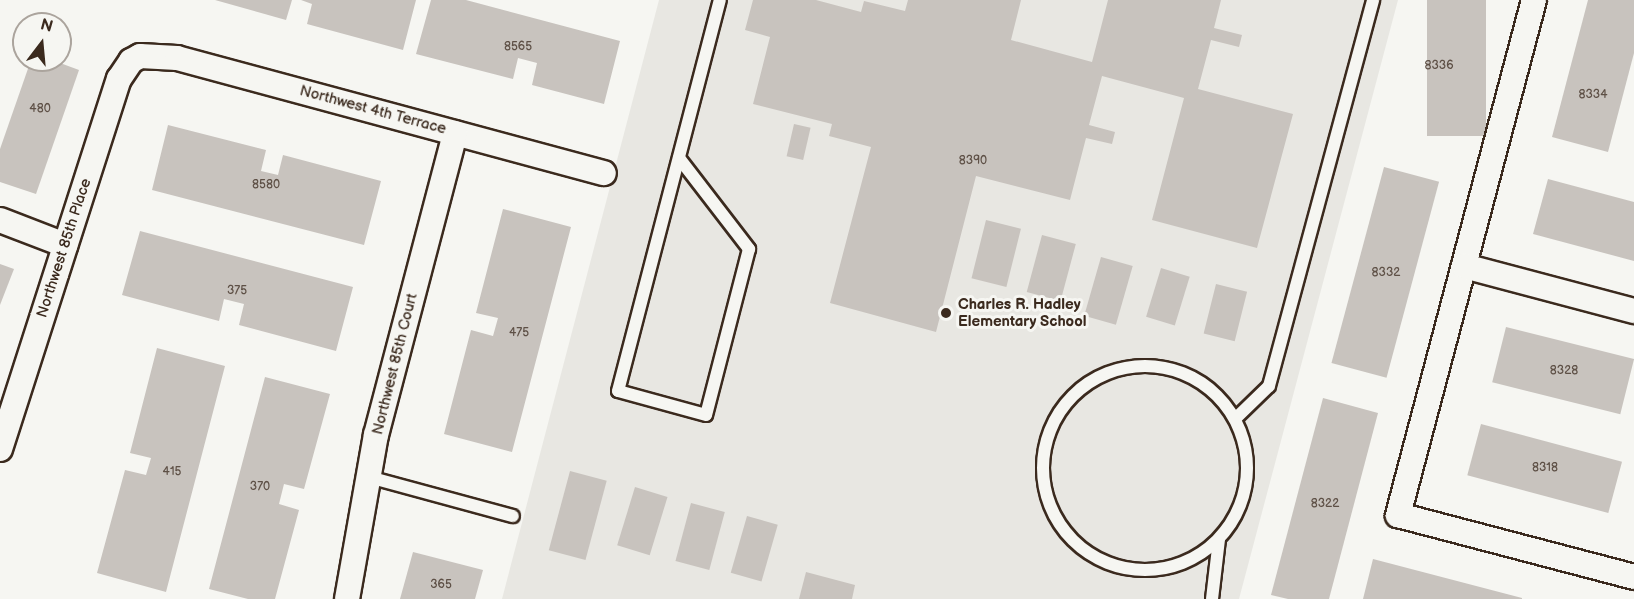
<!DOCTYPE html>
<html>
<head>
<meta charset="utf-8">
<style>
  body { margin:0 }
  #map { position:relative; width:1634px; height:599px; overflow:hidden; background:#f6f6f2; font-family:"Balsamiq Sans",sans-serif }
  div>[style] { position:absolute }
  .built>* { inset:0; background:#e8e7e2 }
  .building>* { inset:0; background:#c8c3be; transform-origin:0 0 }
  .roads { filter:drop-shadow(2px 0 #3b2a1e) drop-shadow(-2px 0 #3b2a1e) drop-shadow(0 2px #3b2a1e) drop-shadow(0 -2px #3b2a1e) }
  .service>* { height:12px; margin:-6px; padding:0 6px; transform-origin:6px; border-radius:6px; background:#f6f6f2 }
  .service>.ring { margin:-6px; padding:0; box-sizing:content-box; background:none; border:12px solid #f6f6f2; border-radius:50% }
  .minor>* { height:24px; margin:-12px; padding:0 12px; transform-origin:12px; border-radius:12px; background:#f6f6f2 }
  .dots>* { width:16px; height:16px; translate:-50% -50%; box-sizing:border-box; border:3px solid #f6f6f2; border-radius:50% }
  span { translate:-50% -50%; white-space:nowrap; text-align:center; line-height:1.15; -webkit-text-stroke:6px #f6f6f2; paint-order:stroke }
  .number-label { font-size:12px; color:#5e5046 }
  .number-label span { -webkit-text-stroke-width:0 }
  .street-label { font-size:15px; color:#3b2a1e }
  .poi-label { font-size:15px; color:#3b2a1e; font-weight:700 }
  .left { translate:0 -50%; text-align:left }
  .north { position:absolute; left:12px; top:12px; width:60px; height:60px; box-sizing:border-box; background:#f6f6f2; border:2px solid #aba49d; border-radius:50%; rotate:16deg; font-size:16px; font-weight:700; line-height:24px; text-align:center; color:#3b2a1e }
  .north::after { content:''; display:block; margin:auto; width:21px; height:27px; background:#3b2a1e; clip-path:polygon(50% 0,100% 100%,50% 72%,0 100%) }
</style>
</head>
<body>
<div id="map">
  <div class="built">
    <div style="clip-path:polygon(659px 0,1398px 0,1239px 599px,502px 599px)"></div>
  </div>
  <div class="building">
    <div style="clip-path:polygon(215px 0,292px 0,286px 20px)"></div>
    <div style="clip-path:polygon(301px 0,416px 0,403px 50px,307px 24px,312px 4px)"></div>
    <div style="clip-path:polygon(431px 0,466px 0,620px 41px,604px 104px,532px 85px,537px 63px,518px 58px,513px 79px,416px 54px)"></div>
    <div style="clip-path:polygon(753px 0,816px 0,861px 12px,864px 1px,905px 11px,908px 0,1021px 0,1011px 40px,1092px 62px,1108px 0,1221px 0,1214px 28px,1242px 35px,1239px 47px,1211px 40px,1198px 89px,1293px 114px,1257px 248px,1152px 220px,1184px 98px,1102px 76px,1089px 125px,1115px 132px,1112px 144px,1086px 138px,1070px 200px,976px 176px,936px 332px,830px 303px,871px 147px,829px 136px,832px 124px,753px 104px,770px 37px,745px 30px)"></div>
    <div style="left:1427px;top:0;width:59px;height:136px"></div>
    <div style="clip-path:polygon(1588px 0,1634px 0,1634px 53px,1608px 152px,1552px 137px)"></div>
    <div style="clip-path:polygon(31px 60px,52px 60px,79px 70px,36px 194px,0 182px,0 149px)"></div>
    <div style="left:794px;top:124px;width:17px;height:33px;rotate:13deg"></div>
    <div style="clip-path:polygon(168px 125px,266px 150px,261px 171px,278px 175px,283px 155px,381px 181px,364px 245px,152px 190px)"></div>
    <div style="left:1384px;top:167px;width:57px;height:203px;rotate:15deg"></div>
    <div style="clip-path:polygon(1548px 179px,1634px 202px,1634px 261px,1533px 234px)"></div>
    <div style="clip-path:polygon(503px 209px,571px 227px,512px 452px,444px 434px,471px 330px,493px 336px,498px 318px,476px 313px)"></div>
    <div style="left:986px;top:220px;width:36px;height:60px;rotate:14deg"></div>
    <div style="clip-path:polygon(140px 231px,353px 287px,336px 351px,239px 325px,244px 304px,224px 299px,219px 321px,122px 295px)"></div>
    <div style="left:1042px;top:235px;width:35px;height:59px;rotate:15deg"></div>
    <div style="left:1101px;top:257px;width:33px;height:61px;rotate:16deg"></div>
    <div style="clip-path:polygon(0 264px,14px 269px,0 305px)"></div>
    <div style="left:1161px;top:268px;width:30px;height:51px;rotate:17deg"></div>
    <div style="left:1216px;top:284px;width:32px;height:51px;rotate:14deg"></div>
    <div style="left:1506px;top:327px;width:132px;height:57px;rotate:14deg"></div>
    <div style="clip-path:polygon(157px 348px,225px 366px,166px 592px,97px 573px,125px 470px,146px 475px,151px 458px,130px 453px)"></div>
    <div style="clip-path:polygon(265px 377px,330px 394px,304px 489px,284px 484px,279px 504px,299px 510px,275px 599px,248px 599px,209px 589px)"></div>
    <div style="clip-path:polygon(1323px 398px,1378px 413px,1329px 599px,1288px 599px,1271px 595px)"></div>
    <div style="left:1481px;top:424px;width:146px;height:53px;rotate:15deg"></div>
    <div style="left:570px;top:471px;width:38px;height:82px;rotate:15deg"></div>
    <div style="left:635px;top:487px;width:34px;height:61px;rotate:17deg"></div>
    <div style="left:691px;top:503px;width:35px;height:60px;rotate:15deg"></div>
    <div style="left:747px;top:516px;width:32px;height:59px;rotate:16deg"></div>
    <div style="clip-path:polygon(413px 552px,483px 570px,475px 599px,400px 599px)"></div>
    <div style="clip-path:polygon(1373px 559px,1522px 598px,1522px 599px,1363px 599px)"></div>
    <div style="clip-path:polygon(806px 572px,855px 585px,852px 599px,799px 599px)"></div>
  </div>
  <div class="roads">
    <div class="service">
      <div style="left:679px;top:158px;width:115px;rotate:52.4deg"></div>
      <div style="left:749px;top:249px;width:171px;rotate:104.5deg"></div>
      <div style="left:706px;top:415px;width:91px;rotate:-164.7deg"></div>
      <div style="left:618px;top:391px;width:404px;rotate:-75.4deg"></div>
      <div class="ring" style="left:1043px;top:366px;width:192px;height:192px"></div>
      <div style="left:1235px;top:419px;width:47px;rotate:-44.1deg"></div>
      <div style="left:1269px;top:386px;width:400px;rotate:-74.9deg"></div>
      <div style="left:369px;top:477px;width:149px;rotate:15.2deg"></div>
      <div style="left:1212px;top:599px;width:60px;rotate:-83.3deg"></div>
    </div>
    <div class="minor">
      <div style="left:1534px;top:0;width:533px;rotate:104.79deg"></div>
      <div style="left:1398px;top:515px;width:244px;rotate:14.7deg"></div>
      <div style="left:0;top:220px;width:70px;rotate:21deg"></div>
      <div style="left:1464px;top:266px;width:176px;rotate:14.8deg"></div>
      <div style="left:0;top:449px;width:389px;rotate:-72.2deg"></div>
      <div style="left:119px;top:79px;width:22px;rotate:-56deg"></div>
      <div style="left:131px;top:61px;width:10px;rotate:-29deg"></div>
      <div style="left:140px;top:56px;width:37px;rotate:3deg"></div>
      <div style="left:177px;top:58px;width:442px;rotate:15.1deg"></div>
      <div style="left:347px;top:599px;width:167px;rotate:-80deg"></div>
      <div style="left:376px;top:435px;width:312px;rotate:-75.3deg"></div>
    </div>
  </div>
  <div class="dots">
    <div style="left:946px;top:313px;background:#3b2a1e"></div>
  </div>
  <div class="number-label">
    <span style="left:518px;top:47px">8565</span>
    <span style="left:1439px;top:66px">8336</span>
    <span style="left:1593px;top:95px">8334</span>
    <span style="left:40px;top:109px">480</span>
    <span style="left:973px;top:161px">8390</span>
    <span style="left:266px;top:185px">8580</span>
    <span style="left:1386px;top:273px">8332</span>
    <span style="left:237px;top:291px">375</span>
    <span style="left:519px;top:333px">475</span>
    <span style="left:1564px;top:371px">8328</span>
    <span style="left:1545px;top:468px">8318</span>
    <span style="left:172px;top:472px">415</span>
    <span style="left:260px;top:487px">370</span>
    <span style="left:1325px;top:504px">8322</span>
    <span style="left:441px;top:585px">365</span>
  </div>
  <div class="street-label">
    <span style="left:373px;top:110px;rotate:15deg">Northwest 4th Terrace</span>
    <span style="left:64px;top:248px;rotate:-72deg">Northwest 85th Place</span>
    <span style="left:395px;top:364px;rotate:-76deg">Northwest 85th Court</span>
  </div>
  <div class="poi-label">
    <span class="left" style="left:958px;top:313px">Charles R. Hadley<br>Elementary School</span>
  </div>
  <div class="north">N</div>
</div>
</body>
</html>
